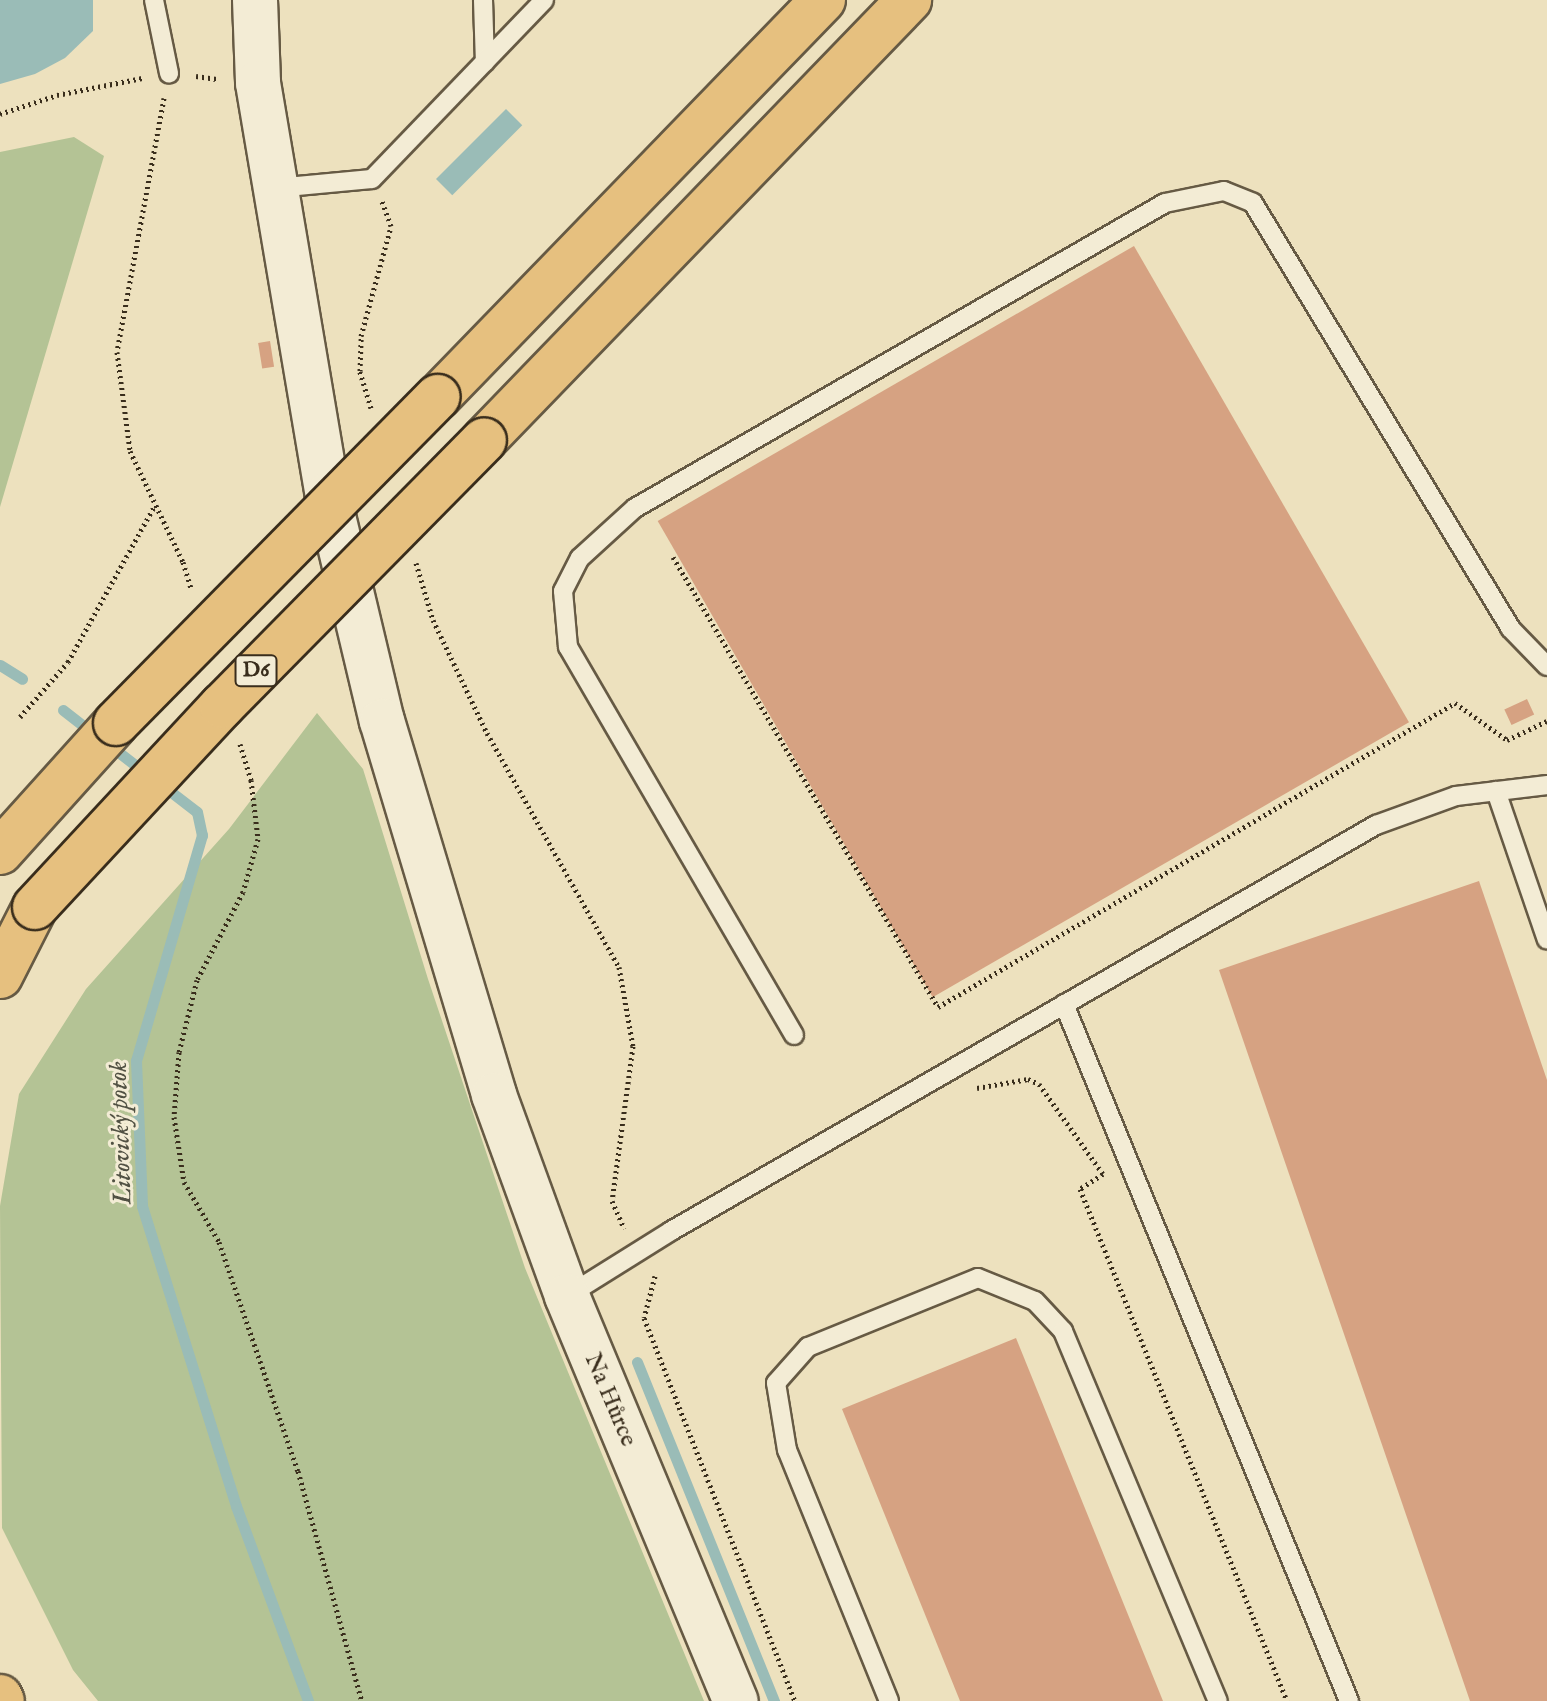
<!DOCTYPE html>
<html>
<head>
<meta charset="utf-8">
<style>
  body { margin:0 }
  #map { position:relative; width:1547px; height:1701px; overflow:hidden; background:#ede1be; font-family:"IM FELL English",serif }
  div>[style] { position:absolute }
  .green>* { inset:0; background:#b4c395 }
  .water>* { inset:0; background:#9abcb7; transform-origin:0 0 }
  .stream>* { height:11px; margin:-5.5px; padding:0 5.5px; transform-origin:5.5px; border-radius:5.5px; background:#9abcb7 }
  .building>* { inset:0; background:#d6a282; transform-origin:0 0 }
  .path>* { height:5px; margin-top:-2.5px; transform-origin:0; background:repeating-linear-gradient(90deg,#392d1c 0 2px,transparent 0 6px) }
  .roads { filter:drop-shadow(2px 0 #665a44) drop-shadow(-2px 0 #665a44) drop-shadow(0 2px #665a44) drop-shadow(0 -2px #665a44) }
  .service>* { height:18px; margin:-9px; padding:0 9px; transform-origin:9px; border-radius:9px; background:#f3ecd5 }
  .secondary>* { height:44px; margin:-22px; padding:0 22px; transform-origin:22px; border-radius:22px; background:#f3ecd5 }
  .motorway>* { height:44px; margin:-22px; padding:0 22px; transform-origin:22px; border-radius:22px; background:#e6c07f }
  .bridges { filter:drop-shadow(2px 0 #392d1c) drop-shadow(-2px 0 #392d1c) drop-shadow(0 2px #392d1c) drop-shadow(0 -2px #392d1c) }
  .motorway-bridge>* { height:44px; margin:-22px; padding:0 22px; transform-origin:22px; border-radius:22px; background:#e6c07f }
  span { translate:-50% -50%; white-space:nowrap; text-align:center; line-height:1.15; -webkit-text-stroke:6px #f3ecd5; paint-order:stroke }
  .shield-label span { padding:2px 6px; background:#f3ecd5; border:2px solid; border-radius:6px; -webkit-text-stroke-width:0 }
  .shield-label { font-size:22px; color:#392d1c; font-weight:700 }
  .street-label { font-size:24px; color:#392d1c }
  .water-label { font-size:26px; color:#515143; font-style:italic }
</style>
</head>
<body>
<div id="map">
  <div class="green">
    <div style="clip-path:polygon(74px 137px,104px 156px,0 507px,0 152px)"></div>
    <div style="clip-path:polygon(317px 713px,363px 769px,428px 979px,525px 1268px,704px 1701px,98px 1701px,73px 1670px,2px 1528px,0 1206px,19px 1094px,86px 989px,229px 829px)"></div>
  </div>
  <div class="water">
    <div style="clip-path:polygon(0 0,93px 0,93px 31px,65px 58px,35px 74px,0 84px)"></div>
    <div style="left:506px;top:109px;width:23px;height:99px;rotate:45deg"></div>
  </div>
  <div class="stream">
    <div style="left:0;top:665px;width:26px;rotate:32deg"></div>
    <div style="left:63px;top:710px;width:39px;rotate:38deg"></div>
    <div style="left:108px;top:744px;width:51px;rotate:37.8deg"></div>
    <div style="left:162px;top:785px;width:44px;rotate:37.6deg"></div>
    <div style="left:197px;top:812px;width:24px;rotate:78deg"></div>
    <div style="left:202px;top:835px;width:235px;rotate:106.3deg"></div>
    <div style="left:136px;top:1061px;width:145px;rotate:87.6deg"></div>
    <div style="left:142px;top:1206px;width:314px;rotate:72.6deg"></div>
    <div style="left:236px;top:1506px;width:208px;rotate:69.7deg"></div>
    <div style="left:637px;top:1362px;width:366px;rotate:68deg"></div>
  </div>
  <div class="building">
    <div style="left:1134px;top:246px;width:550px;height:550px;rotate:60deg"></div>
    <div style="left:270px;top:341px;width:26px;height:12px;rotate:81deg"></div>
    <div style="left:1527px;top:699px;width:17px;height:25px;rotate:65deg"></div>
    <div style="clip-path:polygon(1479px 881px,1547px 1080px,1547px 1701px,1470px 1701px,1219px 970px)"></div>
    <div style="clip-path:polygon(1016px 1338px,1163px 1701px,960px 1701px,842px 1409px)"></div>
  </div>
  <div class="path">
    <div style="left:196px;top:76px;width:21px;rotate:8deg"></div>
    <div style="left:164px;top:98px;width:258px;rotate:100.5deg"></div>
    <div style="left:117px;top:352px;width:100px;rotate:82.5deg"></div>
    <div style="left:130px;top:451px;width:123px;rotate:64.5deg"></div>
    <div style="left:183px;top:562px;width:28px;rotate:73deg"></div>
    <div style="left:0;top:114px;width:60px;rotate:-18.4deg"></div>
    <div style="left:57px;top:95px;width:87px;rotate:-11.3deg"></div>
    <div style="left:371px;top:408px;width:39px;rotate:-107deg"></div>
    <div style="left:360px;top:371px;width:35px;rotate:-88deg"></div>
    <div style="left:361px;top:336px;width:114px;rotate:-74.7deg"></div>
    <div style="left:391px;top:226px;width:27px;rotate:-110deg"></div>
    <div style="left:673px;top:557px;width:522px;rotate:59.51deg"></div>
    <div style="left:938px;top:1007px;width:600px;rotate:-30.46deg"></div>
    <div style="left:1455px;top:703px;width:64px;rotate:35.4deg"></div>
    <div style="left:1507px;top:740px;width:44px;rotate:-25.4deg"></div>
    <div style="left:416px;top:563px;width:59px;rotate:73.4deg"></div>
    <div style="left:433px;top:620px;width:125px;rotate:64.5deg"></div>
    <div style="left:487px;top:733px;width:269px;rotate:60.6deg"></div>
    <div style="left:619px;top:967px;width:80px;rotate:80deg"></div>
    <div style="left:633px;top:1046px;width:156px;rotate:97.7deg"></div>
    <div style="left:612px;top:1201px;width:30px;rotate:66deg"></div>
    <div style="left:20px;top:717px;width:73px;rotate:-48.9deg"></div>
    <div style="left:68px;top:662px;width:179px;rotate:-61deg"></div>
    <div style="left:240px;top:744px;width:38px;rotate:73deg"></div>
    <div style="left:251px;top:780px;width:59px;rotate:83.2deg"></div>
    <div style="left:258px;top:839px;width:55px;rotate:105.8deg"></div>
    <div style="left:243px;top:892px;width:99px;rotate:117.6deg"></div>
    <div style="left:197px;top:980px;width:74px;rotate:104deg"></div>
    <div style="left:179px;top:1052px;width:65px;rotate:94.4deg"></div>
    <div style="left:174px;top:1117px;width:66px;rotate:81.3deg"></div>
    <div style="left:184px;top:1182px;width:69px;rotate:59.7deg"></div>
    <div style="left:219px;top:1242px;width:242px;rotate:71deg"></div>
    <div style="left:298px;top:1471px;width:239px;rotate:74.5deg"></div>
    <div style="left:977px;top:1088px;width:52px;rotate:-10deg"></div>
    <div style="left:1028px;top:1079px;width:12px;rotate:24deg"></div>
    <div style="left:1039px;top:1084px;width:110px;rotate:54.6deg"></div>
    <div style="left:1103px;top:1174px;width:27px;rotate:147deg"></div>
    <div style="left:1080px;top:1189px;width:552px;rotate:67.99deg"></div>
    <div style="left:655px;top:1276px;width:43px;rotate:104.7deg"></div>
    <div style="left:644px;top:1318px;width:412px;rotate:68.5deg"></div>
  </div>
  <div class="roads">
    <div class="service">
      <div style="left:154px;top:0;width:75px;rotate:78.4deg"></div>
      <div style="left:483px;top:0;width:62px;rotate:88.2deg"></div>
      <div style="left:276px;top:188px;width:96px;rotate:-5.4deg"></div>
      <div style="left:372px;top:179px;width:248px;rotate:-46.1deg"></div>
      <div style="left:1496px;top:791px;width:157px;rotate:71.1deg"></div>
      <div style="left:1064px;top:1004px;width:753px;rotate:67.76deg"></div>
      <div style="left:794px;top:1035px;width:449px;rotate:-120.2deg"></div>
      <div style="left:568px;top:647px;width:56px;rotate:-95.1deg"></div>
      <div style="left:563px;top:591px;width:37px;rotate:-63deg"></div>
      <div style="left:580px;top:558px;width:74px;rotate:-42.3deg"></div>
      <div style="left:635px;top:508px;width:611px;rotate:-29.92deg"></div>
      <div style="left:1165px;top:203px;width:60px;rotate:-11.5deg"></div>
      <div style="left:1224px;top:191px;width:31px;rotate:22deg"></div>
      <div style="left:1253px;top:203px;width:497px;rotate:58.8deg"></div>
      <div style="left:1510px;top:628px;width:53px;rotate:45.8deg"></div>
      <div style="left:567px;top:1296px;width:123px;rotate:-32deg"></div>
      <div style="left:671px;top:1231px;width:814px;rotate:-29.94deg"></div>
      <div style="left:1376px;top:825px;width:85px;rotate:-19.9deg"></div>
      <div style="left:1456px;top:796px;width:92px;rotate:-6.9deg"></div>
      <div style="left:889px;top:1701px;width:271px;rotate:-112.1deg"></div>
      <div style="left:787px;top:1450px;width:68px;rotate:-99.3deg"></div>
      <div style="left:776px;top:1383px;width:48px;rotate:-48.4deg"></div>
      <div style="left:808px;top:1347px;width:183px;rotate:-22.1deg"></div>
      <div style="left:978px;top:1278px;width:61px;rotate:22deg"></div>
      <div style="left:1035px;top:1301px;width:41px;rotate:47deg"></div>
      <div style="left:1063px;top:1331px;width:401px;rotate:67.3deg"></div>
    </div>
    <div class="secondary">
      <div style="left:255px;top:0;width:83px;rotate:87.9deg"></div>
      <div style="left:258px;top:83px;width:418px;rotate:80.4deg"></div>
      <div style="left:328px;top:495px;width:232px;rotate:76.6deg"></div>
      <div style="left:382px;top:721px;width:390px;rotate:73.3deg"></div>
      <div style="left:494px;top:1095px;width:214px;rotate:70deg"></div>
      <div style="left:567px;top:1296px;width:439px;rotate:67.4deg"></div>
    </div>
    <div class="motorway">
      <div style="left:438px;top:397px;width:553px;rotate:-45.88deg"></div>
      <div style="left:484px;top:440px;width:612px;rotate:-45.99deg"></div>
      <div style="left:0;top:852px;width:173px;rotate:-48deg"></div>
      <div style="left:0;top:976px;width:77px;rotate:-63.1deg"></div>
      <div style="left:0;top:1697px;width:4px;rotate:63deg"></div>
    </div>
  </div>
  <div class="bridges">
    <div class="motorway-bridge">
      <div style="left:116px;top:723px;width:458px;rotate:-45.4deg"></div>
      <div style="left:35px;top:907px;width:275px;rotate:-47.1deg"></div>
      <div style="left:222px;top:706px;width:373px;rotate:-45.4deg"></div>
    </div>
  </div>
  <div class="shield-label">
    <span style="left:256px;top:671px">D6</span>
  </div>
  <div class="street-label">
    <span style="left:610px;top:1400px;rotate:67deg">Na Hůrce</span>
  </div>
  <div class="water-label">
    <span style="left:121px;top:1133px;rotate:-92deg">Litovický potok</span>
  </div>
</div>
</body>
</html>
